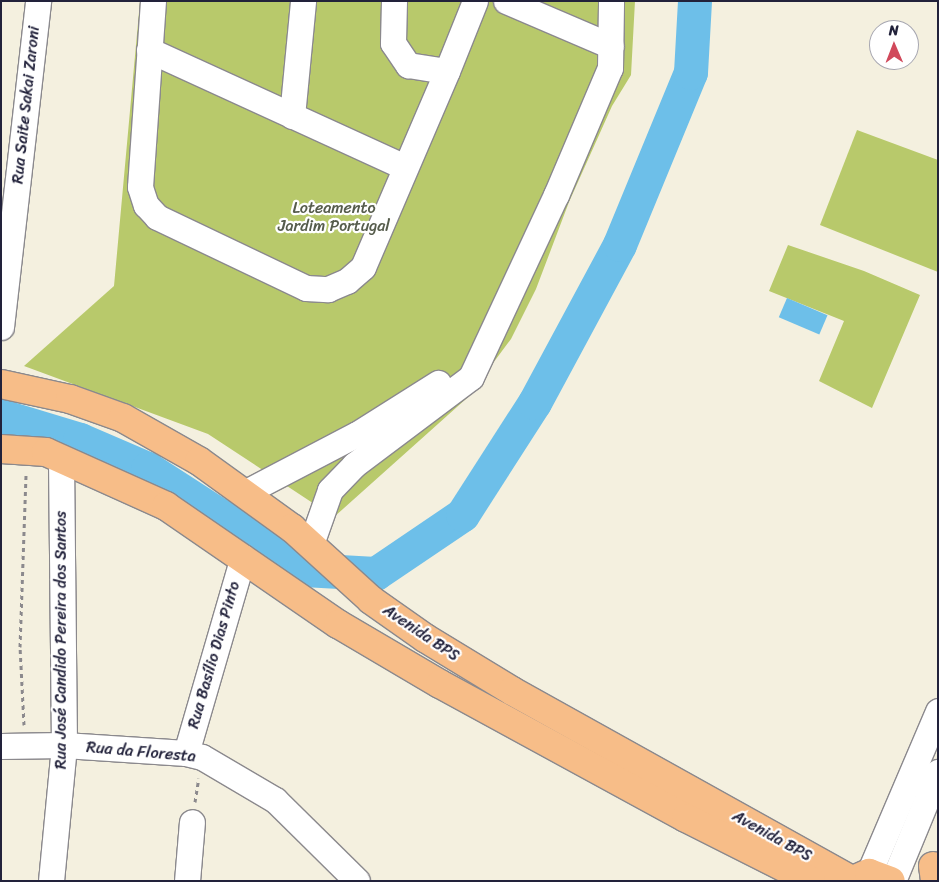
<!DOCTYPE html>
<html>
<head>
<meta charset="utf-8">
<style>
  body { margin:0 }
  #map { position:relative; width:939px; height:882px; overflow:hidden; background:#f4f0df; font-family:Sriracha,sans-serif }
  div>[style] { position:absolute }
  .green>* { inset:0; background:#b8c96b }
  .water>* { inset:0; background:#6dbfe9; transform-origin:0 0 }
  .river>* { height:34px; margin:-17px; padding:0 17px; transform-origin:17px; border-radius:17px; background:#6dbfe9 }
  .path>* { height:3px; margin-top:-1.5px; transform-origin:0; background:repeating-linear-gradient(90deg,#8b898d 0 4px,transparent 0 8px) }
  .roads { filter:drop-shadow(1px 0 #8b898d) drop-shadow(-1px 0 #8b898d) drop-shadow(0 1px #8b898d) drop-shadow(0 -1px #8b898d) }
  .minor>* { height:25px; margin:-12.5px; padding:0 12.5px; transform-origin:12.5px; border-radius:12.5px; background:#fff }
  .major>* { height:28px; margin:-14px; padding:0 14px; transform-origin:14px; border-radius:14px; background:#f7bd88 }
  span { translate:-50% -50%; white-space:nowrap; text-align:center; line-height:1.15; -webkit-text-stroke:4.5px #fff; paint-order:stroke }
  .street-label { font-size:16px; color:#22223b }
  .park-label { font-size:16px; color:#565c4c }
  .frame { position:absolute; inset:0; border:2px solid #22223b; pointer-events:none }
  .north { position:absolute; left:869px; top:20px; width:50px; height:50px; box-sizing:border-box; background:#fff; border:1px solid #a7a7b1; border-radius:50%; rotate:359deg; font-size:14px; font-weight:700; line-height:20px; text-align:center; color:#22223b }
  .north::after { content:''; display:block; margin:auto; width:18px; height:22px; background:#d1495b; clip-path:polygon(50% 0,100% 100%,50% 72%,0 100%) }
</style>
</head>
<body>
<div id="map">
  <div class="green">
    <div style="clip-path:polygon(140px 1px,635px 1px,631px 75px,612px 106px,569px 202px,536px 289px,511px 339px,467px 398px,334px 517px,208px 434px,24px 366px,114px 286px)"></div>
    <div style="clip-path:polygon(857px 130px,938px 160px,938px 272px,820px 225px)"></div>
    <div style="clip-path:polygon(788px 245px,864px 271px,920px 295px,872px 408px,819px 381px,844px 321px,769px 291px)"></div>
  </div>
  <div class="water">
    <div style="left:787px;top:298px;width:44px;height:21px;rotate:23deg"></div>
  </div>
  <div class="river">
    <div style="left:1px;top:416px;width:83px;rotate:16.9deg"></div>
    <div style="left:80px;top:440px;width:74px;rotate:23.1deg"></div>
    <div style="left:148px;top:469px;width:186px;rotate:32.9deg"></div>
    <div style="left:304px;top:570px;width:72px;rotate:3.2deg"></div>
    <div style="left:376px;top:574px;width:105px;rotate:-34.1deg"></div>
    <div style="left:463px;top:515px;width:133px;rotate:-57.3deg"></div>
    <div style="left:535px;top:403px;width:179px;rotate:-61.7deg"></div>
    <div style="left:620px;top:245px;width:186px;rotate:-67.6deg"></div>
    <div style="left:691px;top:73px;width:72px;rotate:-86.8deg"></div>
  </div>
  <div class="path">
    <div style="left:24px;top:725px;width:78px;rotate:-92.9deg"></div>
    <div style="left:20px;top:647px;width:175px;rotate:-88deg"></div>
    <div style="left:195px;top:802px;width:24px;rotate:-81deg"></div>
  </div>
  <div class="roads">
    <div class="minor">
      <div style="left:153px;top:1px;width:186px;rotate:94deg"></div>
      <div style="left:140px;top:187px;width:19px;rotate:72deg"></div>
      <div style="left:146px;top:205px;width:16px;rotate:47deg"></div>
      <div style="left:157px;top:217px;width:165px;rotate:25.5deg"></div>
      <div style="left:306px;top:288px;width:22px;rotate:3deg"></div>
      <div style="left:328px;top:289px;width:21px;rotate:-23deg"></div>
      <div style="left:347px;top:281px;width:21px;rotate:-41deg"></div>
      <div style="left:363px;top:267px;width:213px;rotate:-66.8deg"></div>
      <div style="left:394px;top:1px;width:42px;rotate:91.4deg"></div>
      <div style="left:393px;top:43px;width:27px;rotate:56deg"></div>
      <div style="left:408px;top:65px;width:39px;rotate:9deg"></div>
      <div style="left:447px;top:71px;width:75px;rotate:-68.2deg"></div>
      <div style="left:506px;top:1px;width:114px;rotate:23.2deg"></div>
      <div style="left:149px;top:50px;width:281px;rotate:24.6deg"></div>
      <div style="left:292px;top:116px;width:116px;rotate:-84.5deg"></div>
      <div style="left:1px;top:327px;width:328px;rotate:-83.5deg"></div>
      <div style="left:244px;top:493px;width:127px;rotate:-27.6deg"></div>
      <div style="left:357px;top:434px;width:96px;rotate:-32.2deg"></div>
      <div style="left:311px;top:544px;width:57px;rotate:-70.6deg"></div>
      <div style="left:330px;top:490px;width:35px;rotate:-46deg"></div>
      <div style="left:354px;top:465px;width:146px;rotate:-36.9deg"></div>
      <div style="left:471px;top:377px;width:201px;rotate:-65deg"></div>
      <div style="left:556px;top:195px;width:138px;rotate:-67deg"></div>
      <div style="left:610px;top:68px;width:67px;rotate:-89.1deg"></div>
      <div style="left:1px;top:746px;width:63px;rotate:-0.9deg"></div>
      <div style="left:64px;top:745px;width:122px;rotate:3.8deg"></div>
      <div style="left:186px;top:753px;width:16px;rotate:14deg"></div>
      <div style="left:202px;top:757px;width:85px;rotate:30.5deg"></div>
      <div style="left:275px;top:800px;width:115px;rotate:44.6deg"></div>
      <div style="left:186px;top:753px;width:204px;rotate:-73.8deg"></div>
      <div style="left:869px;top:873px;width:176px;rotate:-66.9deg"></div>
      <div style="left:51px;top:881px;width:137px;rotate:-84.5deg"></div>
      <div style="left:64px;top:745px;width:287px;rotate:-90.6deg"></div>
      <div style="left:187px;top:881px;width:59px;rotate:-85.2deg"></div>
      <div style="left:893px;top:881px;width:118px;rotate:-67.6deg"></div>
    </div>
    <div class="major">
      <div style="left:1px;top:384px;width:71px;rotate:12.3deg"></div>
      <div style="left:70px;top:399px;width:56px;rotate:19.7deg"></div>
      <div style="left:123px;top:418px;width:87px;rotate:29.5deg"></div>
      <div style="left:199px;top:461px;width:115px;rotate:35.8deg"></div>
      <div style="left:292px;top:528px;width:107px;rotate:42.3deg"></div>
      <div style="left:371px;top:600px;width:66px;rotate:35.1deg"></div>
      <div style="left:425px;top:638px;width:102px;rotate:31.3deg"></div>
      <div style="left:512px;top:691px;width:389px;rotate:29.1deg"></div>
      <div style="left:1px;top:449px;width:45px;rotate:3.8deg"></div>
      <div style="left:46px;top:452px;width:132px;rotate:24.2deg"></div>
      <div style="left:166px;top:506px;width:209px;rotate:34.5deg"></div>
      <div style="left:338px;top:624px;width:118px;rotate:30.5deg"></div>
      <div style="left:440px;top:684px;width:280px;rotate:28.6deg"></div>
      <div style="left:686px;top:818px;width:140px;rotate:26.7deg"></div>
      <div style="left:933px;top:866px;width:15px;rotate:82deg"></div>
      <div style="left:851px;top:881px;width:20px;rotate:-24deg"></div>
      <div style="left:869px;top:873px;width:23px;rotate:20deg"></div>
    </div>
  </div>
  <div class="street-label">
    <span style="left:26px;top:105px;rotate:-84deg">Rua Saite Sakai Zaroni</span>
    <span style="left:421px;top:633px;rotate:34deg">Avenida BPS</span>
    <span style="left:61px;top:640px;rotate:-90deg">Rua José Candido Pereira dos Santos</span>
    <span style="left:214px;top:655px;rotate:-74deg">Rua Basílio Dias Pinto</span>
    <span style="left:141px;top:752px;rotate:5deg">Rua da Floresta</span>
    <span style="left:772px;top:836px;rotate:29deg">Avenida BPS</span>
  </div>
  <div class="park-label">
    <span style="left:334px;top:217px">Loteamento<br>Jardim Portugal</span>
  </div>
  <div class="frame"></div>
  <div class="north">N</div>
</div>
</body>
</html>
